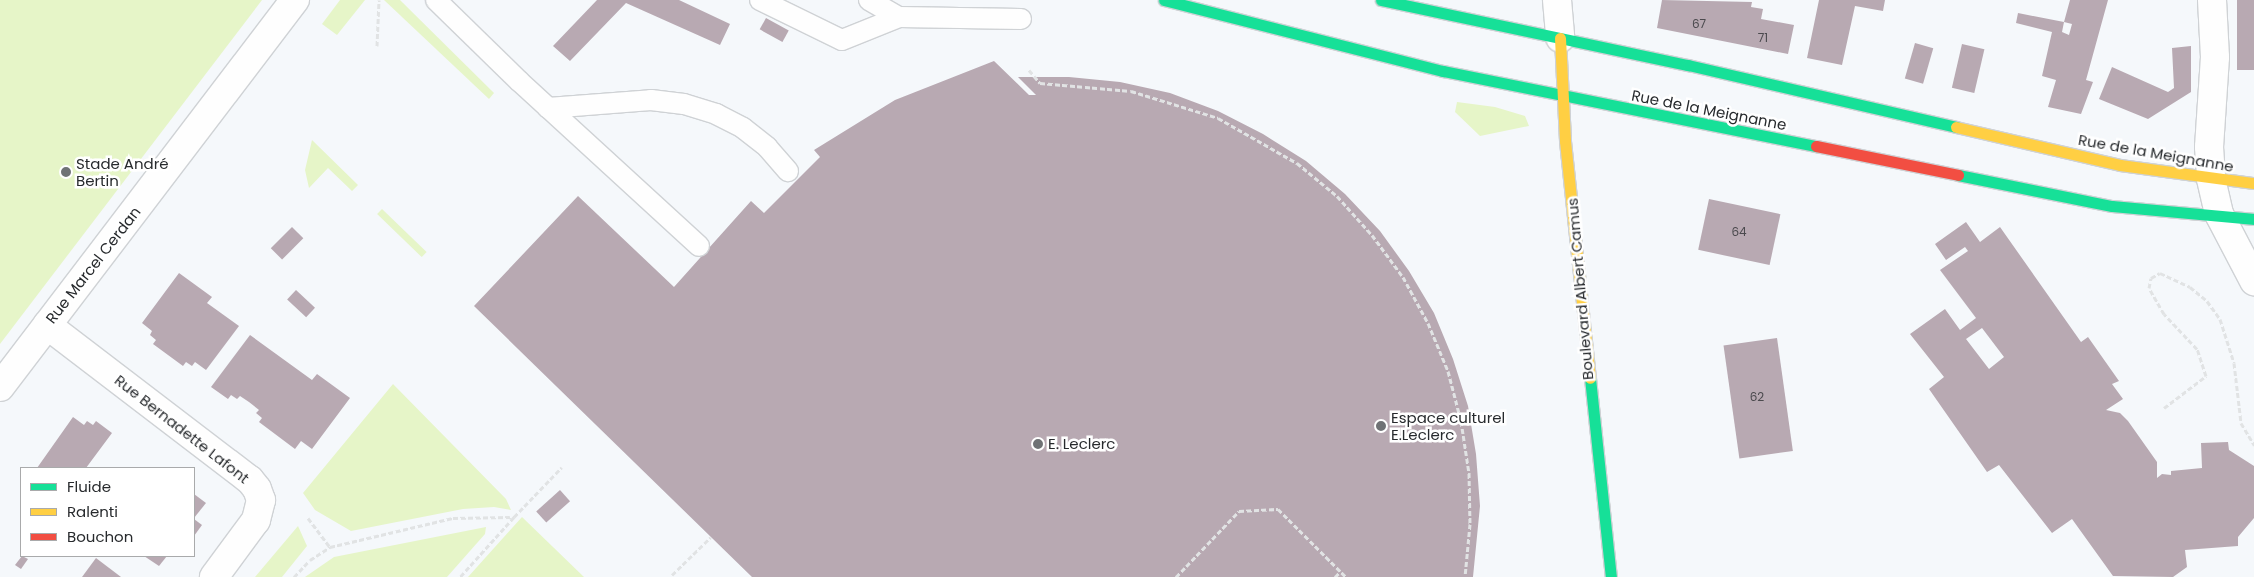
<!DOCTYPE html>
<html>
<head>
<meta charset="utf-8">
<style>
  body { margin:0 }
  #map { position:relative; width:2254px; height:577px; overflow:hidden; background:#f5f8fb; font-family:Poppins,sans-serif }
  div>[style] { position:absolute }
  .green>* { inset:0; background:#e6f5c8; transform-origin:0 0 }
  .building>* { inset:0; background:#b8a9b2; transform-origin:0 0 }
  .path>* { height:3px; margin-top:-1.5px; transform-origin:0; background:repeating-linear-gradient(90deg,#e1e3e4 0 5px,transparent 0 7.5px) }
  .roads { filter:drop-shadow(1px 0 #cfd2d5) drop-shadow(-1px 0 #cfd2d5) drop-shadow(0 1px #cfd2d5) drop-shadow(0 -1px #cfd2d5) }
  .lane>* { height:20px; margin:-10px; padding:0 10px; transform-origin:10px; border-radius:10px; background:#fefefe }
  .street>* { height:28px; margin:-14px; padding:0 14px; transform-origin:14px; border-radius:14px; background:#fefefe }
  .fast>* { height:11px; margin:-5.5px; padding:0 5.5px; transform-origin:5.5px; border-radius:5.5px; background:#16e098 }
  .slow>* { height:11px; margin:-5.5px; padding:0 5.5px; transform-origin:5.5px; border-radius:5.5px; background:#ffcf43 }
  .jam>* { height:11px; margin:-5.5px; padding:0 5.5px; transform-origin:5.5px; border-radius:5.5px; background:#f24e42 }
  .dots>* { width:14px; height:14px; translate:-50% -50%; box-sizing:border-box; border:2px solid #fff; border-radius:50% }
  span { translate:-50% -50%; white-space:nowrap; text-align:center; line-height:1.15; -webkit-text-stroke:5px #fff; paint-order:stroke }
  .number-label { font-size:12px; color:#4b4a4e }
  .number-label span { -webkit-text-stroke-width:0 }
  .street-label { font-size:15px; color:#272a2d }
  .poi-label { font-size:15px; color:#272a2d }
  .left { translate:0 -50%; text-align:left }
  .legend { position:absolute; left:20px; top:467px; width:175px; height:90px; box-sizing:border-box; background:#fff; border:1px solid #a9aaab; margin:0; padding:6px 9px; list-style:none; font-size:15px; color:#272a2d }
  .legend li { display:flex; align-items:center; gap:10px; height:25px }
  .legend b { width:25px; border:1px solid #a9aaab }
</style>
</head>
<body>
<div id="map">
  <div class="green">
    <div style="clip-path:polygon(0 0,262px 0,0 344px)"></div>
    <div style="clip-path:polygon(340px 0,365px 0,337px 35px,322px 24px)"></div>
    <div style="clip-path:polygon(384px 0,400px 0,494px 93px,489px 99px)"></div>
    <div style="clip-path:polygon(1457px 102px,1495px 107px,1525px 116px,1529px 126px,1480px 136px,1455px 112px)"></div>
    <div style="clip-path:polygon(312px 140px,358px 185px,352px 191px,328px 168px,309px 188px,305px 170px)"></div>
    <div style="left:382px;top:209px;width:62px;height:7px;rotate:44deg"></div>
    <div style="clip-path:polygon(393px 384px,506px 499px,511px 510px,494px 507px,463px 509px,351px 531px,315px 510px,303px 493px)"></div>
    <div style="clip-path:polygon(522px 517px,584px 577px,468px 577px)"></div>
    <div style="clip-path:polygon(298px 526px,307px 546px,282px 577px,255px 577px)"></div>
    <div style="clip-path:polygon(486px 527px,485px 534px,447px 577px,305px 577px,334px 557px)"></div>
  </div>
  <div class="building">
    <div style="clip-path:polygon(597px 0,679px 0,730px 24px,720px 45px,626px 3px,570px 61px,553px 46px)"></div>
    <div style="clip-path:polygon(1662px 0,1752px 2px,1751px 7px,1763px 9px,1761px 19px,1794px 25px,1788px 54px,1657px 28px)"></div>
    <div style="clip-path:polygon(1819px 0,1885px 0,1883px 11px,1855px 6px,1842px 65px,1807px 58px)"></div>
    <div style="clip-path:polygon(evenodd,2070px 0,2108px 0,2086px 80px,2093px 82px,2081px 114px,2048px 107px,2056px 80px,2042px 76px,2052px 32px,2016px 23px,2018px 13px,2064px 22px,2070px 0,2064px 22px,2072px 24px,2069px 35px,2062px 32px,2064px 22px)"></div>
    <div style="left:2237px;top:0;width:17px;height:70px"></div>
    <div style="left:766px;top:18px;width:26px;height:13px;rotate:29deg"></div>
    <div style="left:1915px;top:43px;width:19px;height:37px;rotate:16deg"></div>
    <div style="left:1962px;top:44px;width:23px;height:45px;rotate:13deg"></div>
    <div style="clip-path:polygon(2191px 46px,2191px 92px,2148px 119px,2099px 99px,2112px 67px,2168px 92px,2174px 88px,2172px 48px)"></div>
    <div style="clip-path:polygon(994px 61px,1029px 95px,1036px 95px,1018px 77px,1069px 77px,1120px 82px,1170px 93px,1218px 111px,1263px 134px,1306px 161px,1345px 194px,1380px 231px,1409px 271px,1434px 313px,1453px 359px,1468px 406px,1476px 454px,1480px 506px,1473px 577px,752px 577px,474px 306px,578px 196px,674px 287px,751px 201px,764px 213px,820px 157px,814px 150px,895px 100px)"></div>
    <div style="left:1709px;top:199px;width:73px;height:52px;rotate:12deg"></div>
    <div style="clip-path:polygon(evenodd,1966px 222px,1980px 242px,2000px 227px,2081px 342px,2088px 337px,2119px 381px,2112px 384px,2123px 399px,2106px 410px,2120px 413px,2128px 421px,2157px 462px,2157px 478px,2162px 474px,2171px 475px,2171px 471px,2202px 468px,2201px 443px,2228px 442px,2229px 450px,2254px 466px,2254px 518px,2238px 537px,2238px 546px,2185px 550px,2187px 567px,2173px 577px,2113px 576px,2072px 519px,2052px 533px,1999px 465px,1987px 472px,1929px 389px,1944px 377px,1910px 334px,1945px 309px,1960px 330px,1976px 318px,1940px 270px,1968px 251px,1965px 247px,1946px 260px,1935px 244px,1966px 222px,1982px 328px,2004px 357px,1989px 369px,1966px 339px,1982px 328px)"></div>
    <div style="left:292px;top:227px;width:16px;height:30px;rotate:45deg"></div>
    <div style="clip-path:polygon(179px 273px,212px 297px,207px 303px,239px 326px,206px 370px,195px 362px,192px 366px,186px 362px,183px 366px,153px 344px,156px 340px,150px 335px,152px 331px,142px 323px)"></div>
    <div style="left:296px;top:290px;width:26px;height:13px;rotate:43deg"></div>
    <div style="clip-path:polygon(250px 335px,312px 380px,317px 374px,350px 398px,312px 449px,301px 441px,295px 449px,259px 422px,262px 418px,256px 413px,259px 410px,249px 402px,240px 396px,237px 399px,231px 395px,228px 399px,211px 387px)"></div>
    <div style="left:1777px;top:338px;width:114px;height:54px;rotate:82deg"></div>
    <div style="clip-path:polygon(73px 417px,84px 425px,87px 421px,93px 425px,96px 421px,112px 433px,86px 468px,37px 468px)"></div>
    <div style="left:560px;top:490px;width:15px;height:32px;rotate:48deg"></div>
    <div style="clip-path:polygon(194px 494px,206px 503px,194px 518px)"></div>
    <div style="clip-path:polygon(194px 519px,202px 525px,194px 536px)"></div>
    <div style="clip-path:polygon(22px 556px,28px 559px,21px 569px,15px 565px)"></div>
    <div style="clip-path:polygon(144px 556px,167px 556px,159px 566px)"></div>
    <div style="clip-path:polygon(96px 558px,121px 577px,82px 577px)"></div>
  </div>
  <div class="path">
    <div style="left:377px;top:46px;width:46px;rotate:-87.5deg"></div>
    <div style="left:1029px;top:70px;width:17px;rotate:50deg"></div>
    <div style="left:1040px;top:83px;width:91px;rotate:5deg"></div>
    <div style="left:1131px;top:91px;width:91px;rotate:17.2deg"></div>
    <div style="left:1218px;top:118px;width:91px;rotate:29.7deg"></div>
    <div style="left:1297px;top:163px;width:52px;rotate:39.5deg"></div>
    <div style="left:1337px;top:196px;width:52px;rotate:48.1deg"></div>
    <div style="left:1372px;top:235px;width:52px;rotate:53.6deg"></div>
    <div style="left:1403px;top:277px;width:52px;rotate:61.5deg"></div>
    <div style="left:1428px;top:323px;width:52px;rotate:67.4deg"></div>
    <div style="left:1448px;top:371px;width:52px;rotate:75.4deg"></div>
    <div style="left:1461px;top:421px;width:53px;rotate:81.3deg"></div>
    <div style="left:1469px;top:473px;width:51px;rotate:88.9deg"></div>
    <div style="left:1470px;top:524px;width:53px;rotate:95.4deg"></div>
    <div style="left:2164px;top:408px;width:53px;rotate:-37.3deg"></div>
    <div style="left:2206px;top:376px;width:28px;rotate:-108deg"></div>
    <div style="left:2197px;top:349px;width:48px;rotate:-133.3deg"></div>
    <div style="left:2164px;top:314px;width:30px;rotate:-120deg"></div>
    <div style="left:2149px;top:288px;width:10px;rotate:-79deg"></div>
    <div style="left:2151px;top:278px;width:10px;rotate:-29deg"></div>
    <div style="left:2160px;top:273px;width:33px;rotate:25deg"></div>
    <div style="left:2190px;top:287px;width:22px;rotate:39deg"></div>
    <div style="left:2207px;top:301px;width:22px;rotate:54deg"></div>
    <div style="left:2220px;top:319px;width:46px;rotate:72.3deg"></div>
    <div style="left:2234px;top:363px;width:60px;rotate:83.3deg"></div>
    <div style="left:2241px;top:423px;width:26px;rotate:59deg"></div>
    <div style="left:514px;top:517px;width:69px;rotate:-46.2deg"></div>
    <div style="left:308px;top:518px;width:36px;rotate:53deg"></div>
    <div style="left:672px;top:575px;width:54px;rotate:-44.3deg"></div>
    <div style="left:294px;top:577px;width:23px;rotate:-47deg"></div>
    <div style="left:310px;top:560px;width:24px;rotate:-33deg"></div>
    <div style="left:330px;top:547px;width:126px;rotate:-13.3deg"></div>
    <div style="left:453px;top:518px;width:61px;rotate:-0.9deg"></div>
    <div style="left:514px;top:517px;width:81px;rotate:132deg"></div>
    <div style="left:1176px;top:577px;width:91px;rotate:-46.3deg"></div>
    <div style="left:1239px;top:511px;width:39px;rotate:-3deg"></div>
    <div style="left:1278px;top:509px;width:96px;rotate:45deg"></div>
    <div style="left:1335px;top:577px;width:8px;rotate:-45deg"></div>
  </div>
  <div class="roads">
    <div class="lane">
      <div style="left:436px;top:0;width:116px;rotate:44.3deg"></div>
      <div style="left:519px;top:81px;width:244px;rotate:42.5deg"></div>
      <div style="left:760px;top:0;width:91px;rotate:26deg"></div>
      <div style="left:842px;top:40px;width:61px;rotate:-22deg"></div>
      <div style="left:899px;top:17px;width:122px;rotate:0.9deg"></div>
      <div style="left:869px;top:0;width:34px;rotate:30deg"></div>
      <div style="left:548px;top:108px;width:103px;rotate:-4.4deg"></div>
      <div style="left:651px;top:100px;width:33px;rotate:7deg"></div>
      <div style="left:684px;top:104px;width:34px;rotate:17deg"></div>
      <div style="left:716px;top:114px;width:30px;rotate:27deg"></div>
      <div style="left:743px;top:128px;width:31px;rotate:38deg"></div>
      <div style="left:767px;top:147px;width:32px;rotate:49deg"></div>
    </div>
    <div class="street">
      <div style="left:1557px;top:0;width:38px;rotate:85deg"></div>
      <div style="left:2212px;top:0;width:57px;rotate:87deg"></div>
      <div style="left:2215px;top:57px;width:90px;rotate:93.8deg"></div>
      <div style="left:2209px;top:147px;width:32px;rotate:86deg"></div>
      <div style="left:2211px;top:179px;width:36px;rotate:77deg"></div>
      <div style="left:2219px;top:214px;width:76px;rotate:62.4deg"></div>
      <div style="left:47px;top:325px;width:255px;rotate:37.4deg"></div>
      <div style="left:250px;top:480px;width:11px;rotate:52deg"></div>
      <div style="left:257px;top:489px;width:12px;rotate:70deg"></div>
      <div style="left:261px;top:500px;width:21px;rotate:104deg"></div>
      <div style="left:256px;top:520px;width:71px;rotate:126.4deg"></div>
      <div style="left:0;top:387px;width:487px;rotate:-52.7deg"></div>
    </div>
    <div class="fast">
      <div style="left:1164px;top:0;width:288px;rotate:14.3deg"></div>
      <div style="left:1443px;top:71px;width:380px;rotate:11.4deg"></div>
      <div style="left:1381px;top:0;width:314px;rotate:12deg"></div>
      <div style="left:1688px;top:65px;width:275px;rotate:13deg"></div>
      <div style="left:1958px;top:175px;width:157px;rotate:11.4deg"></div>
      <div style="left:2112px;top:206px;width:143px;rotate:5.2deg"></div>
      <div style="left:1590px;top:378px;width:200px;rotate:84deg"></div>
    </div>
    <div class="slow">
      <div style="left:1560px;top:38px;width:103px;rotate:87.2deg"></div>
      <div style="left:1565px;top:141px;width:238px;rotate:84deg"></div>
      <div style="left:1956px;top:127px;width:168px;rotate:13deg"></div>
      <div style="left:2120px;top:165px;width:135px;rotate:7.7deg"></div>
    </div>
    <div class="jam">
      <div style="left:1816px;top:146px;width:145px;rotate:11.5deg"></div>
    </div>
  </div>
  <div class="dots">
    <div style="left:66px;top:172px;background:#6f7275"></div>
    <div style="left:1381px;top:426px;background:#6f7275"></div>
    <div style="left:1038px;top:444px;background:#6f7275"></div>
  </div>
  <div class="number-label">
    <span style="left:1699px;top:24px">67</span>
    <span style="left:1763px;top:38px">71</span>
    <span style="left:1739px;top:232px">64</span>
    <span style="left:1757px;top:397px">62</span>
  </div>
  <div class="street-label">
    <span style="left:1709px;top:110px;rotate:11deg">Rue de la Meignanne</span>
    <span style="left:2156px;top:153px;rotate:10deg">Rue de la Meignanne</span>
    <span style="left:93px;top:265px;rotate:-52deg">Rue Marcel Cerdan</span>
    <span style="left:1580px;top:289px;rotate:-95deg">Boulevard Albert Camus</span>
    <span style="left:182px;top:429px;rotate:38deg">Rue Bernadette Lafont</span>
  </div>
  <div class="poi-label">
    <span class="left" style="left:76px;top:172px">Stade André<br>Bertin</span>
    <span class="left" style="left:1391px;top:426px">Espace culturel<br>E.Leclerc</span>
    <span class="left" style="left:1048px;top:444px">E. Leclerc</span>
  </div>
  <ul class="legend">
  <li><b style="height:6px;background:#16e098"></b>Fluide</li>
  <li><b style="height:6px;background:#ffcf43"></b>Ralenti</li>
  <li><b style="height:6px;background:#f24e42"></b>Bouchon</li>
  </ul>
</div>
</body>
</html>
